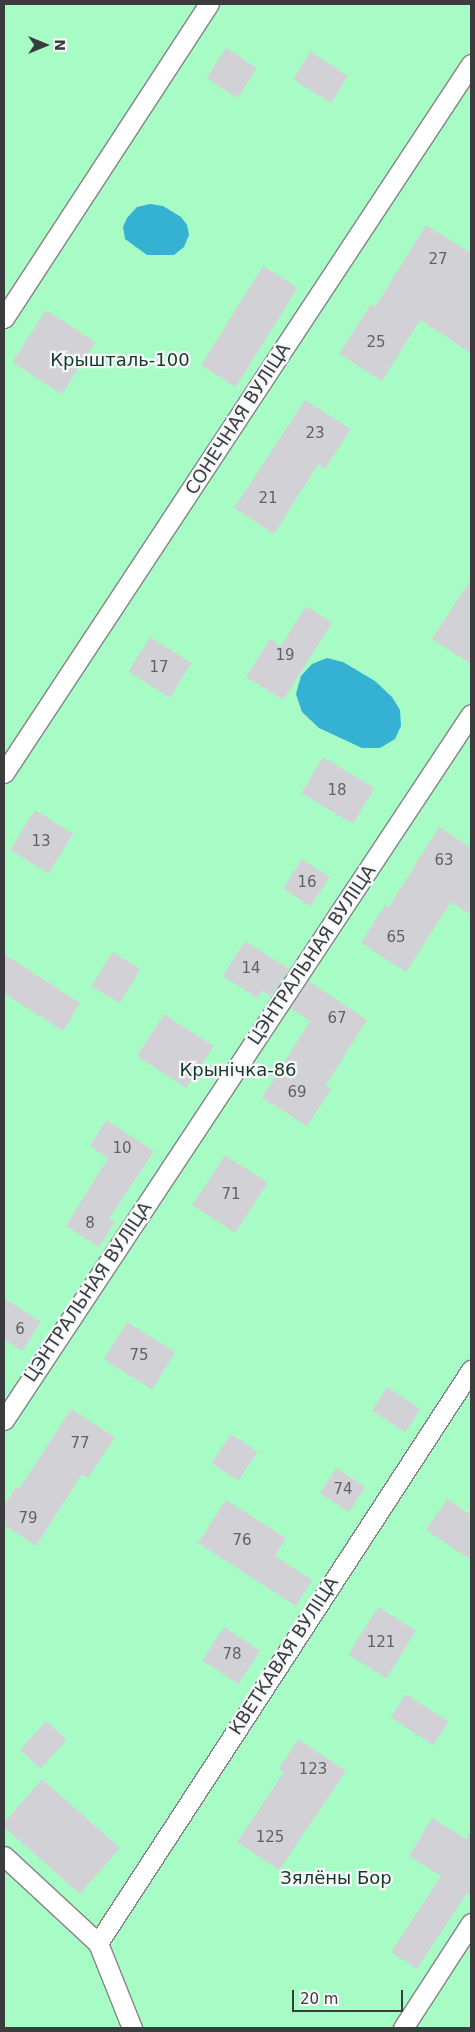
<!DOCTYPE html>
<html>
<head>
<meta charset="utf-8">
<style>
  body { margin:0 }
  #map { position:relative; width:475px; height:2032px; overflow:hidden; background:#f7f8fb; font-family:"DejaVu Sans",sans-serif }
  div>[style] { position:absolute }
  .green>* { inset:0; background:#a7fcc6; transform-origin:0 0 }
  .water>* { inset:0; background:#35b1d3 }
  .building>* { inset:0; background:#d2d2d6; transform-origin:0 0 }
  .roads { filter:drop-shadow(1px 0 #838487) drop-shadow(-1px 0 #838487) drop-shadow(0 1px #838487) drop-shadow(0 -1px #838487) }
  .service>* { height:19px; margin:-9.5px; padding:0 9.5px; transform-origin:9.5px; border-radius:9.5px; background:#fff }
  span { translate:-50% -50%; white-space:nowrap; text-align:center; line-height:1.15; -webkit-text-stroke:4.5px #f7f8fb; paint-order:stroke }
  .number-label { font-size:15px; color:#616263 }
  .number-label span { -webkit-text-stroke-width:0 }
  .park-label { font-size:18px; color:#133924 }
  .street-label { font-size:18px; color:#3b3c3d }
  .frame { position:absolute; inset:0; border:5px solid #3b3c3d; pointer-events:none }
  .north { position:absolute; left:20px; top:20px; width:50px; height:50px; -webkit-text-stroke:4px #f7f8fb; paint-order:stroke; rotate:90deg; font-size:14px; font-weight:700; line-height:20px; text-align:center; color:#3b3c3d }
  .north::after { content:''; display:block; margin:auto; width:18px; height:22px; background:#3b3c3d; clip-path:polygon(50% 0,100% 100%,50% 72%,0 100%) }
  .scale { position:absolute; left:292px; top:1990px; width:111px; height:22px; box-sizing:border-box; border:2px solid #3b3c3d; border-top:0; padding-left:6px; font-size:15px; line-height:18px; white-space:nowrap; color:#3b3c3d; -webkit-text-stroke:4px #f7f8fb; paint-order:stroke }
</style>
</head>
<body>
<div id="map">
  <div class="green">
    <div style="left:4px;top:4px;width:467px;height:2024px"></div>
  </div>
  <div class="water">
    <div style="clip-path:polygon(150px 204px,163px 206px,181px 217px,187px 225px,189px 235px,184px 247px,174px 255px,147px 255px,125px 239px,123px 227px,127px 218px,137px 207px)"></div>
    <div style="clip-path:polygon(327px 658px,343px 662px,375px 681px,392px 697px,400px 710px,401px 726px,395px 739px,380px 748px,362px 748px,319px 728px,302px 712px,296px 694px,301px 676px,312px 664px)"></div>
  </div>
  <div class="building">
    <div style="left:226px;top:48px;width:37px;height:36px;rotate:33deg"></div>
    <div style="left:310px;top:52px;width:45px;height:32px;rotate:32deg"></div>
    <div style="clip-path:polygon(426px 225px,471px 253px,471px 353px,420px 320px,382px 381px,339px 354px,371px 304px,375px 307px)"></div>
    <div style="left:263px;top:266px;width:41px;height:117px;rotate:32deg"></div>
    <div style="left:46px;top:310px;width:59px;height:62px;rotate:33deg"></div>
    <div style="clip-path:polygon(305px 400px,351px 429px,325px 469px,318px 464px,274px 534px,234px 508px)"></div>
    <div style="clip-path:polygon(471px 579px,471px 664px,432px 639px)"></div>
    <div style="clip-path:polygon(306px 606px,332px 623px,283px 700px,246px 677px,270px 639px,281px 646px)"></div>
    <div style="left:150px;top:637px;width:49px;height:41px;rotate:32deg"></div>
    <div style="left:323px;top:757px;width:60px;height:42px;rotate:31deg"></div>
    <div style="left:35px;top:810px;width:45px;height:47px;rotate:32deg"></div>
    <div style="clip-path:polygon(439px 827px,471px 848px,471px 915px,451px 902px,406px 972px,361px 943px,385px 905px,388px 908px)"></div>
    <div style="left:302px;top:859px;width:33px;height:35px;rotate:33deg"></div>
    <div style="clip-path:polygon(245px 941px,289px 969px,271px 996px,262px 991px,257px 998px,223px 976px)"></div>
    <div style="left:112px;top:952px;width:33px;height:40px;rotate:31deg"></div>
    <div style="clip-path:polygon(4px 954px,80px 1003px,63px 1031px,4px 993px)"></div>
    <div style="clip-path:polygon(308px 981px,367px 1020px,326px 1085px,331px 1089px,307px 1126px,262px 1098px,310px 1021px,290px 1008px)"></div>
    <div style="left:164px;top:1014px;width:59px;height:50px;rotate:33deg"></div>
    <div style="clip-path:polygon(106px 1120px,154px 1151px,109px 1219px,115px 1222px,99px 1247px,66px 1226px,108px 1158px,90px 1146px)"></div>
    <div style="left:225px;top:1155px;width:51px;height:60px;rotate:33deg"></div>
    <div style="clip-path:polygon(4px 1298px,41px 1322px,22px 1351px,4px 1339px)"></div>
    <div style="left:127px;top:1322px;width:57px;height:44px;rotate:32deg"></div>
    <div style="left:387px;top:1387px;width:40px;height:28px;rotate:33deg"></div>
    <div style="clip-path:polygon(71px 1409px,115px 1437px,88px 1478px,82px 1474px,36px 1546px,4px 1525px,4px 1506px,16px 1487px,19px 1489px)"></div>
    <div style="left:231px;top:1434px;width:32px;height:35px;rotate:34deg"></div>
    <div style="left:336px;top:1468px;width:35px;height:30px;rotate:33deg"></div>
    <div style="clip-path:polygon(447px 1499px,471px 1515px,471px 1560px,426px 1530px)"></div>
    <div style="clip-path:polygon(226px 1500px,286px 1538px,275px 1556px,312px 1580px,296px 1606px,198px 1543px)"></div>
    <div style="left:378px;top:1607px;width:45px;height:56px;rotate:32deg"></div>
    <div style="left:224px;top:1627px;width:43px;height:40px;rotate:33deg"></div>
    <div style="left:406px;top:1694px;width:51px;height:28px;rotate:33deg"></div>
    <div style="left:46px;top:1721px;width:28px;height:39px;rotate:42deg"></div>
    <div style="clip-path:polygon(298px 1739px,346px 1771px,279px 1870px,237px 1842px,284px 1772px,279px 1769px)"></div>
    <div style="clip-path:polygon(42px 1779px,120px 1848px,80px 1894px,4px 1827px,4px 1823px)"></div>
    <div style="clip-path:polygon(432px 1818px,466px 1839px,471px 1831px,471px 1895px,467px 1893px,417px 1969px,391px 1952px,441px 1876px,409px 1856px)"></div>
  </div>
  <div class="roads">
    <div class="service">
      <div style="left:4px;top:318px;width:375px;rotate:-56.9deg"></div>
      <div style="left:4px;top:773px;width:849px;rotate:-56.63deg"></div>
      <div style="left:4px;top:1420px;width:846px;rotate:-56.52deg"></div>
      <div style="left:4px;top:1856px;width:128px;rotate:42.8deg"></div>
      <div style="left:98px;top:1943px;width:92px;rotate:68.2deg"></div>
      <div style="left:98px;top:1943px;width:684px;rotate:-56.94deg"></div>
      <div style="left:403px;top:2028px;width:125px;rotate:-57.1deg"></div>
    </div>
  </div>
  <div class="number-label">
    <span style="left:438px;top:260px">27</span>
    <span style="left:376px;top:343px">25</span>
    <span style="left:315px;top:434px">23</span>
    <span style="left:268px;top:499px">21</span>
    <span style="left:285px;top:656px">19</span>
    <span style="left:159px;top:668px">17</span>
    <span style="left:337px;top:791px">18</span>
    <span style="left:41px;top:842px">13</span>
    <span style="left:444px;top:861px">63</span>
    <span style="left:307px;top:883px">16</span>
    <span style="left:396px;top:938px">65</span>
    <span style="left:251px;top:969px">14</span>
    <span style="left:337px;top:1019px">67</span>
    <span style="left:297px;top:1093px">69</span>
    <span style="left:122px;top:1149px">10</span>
    <span style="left:231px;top:1195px">71</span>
    <span style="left:90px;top:1224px">8</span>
    <span style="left:20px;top:1330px">6</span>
    <span style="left:139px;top:1356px">75</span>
    <span style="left:80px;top:1444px">77</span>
    <span style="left:343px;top:1490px">74</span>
    <span style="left:28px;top:1519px">79</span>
    <span style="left:242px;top:1541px">76</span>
    <span style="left:381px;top:1643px">121</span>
    <span style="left:232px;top:1655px">78</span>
    <span style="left:313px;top:1770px">123</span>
    <span style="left:270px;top:1838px">125</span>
  </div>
  <div class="park-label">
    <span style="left:120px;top:360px">Крышталь-100</span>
    <span style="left:238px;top:1070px">Крынічка-86</span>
    <span style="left:336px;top:1878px">Зялёны Бор</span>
  </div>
  <div class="street-label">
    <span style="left:238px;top:419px;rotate:-57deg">СОНЕЧНАЯ ВУЛІЦА</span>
    <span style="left:312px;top:955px;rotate:-56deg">ЦЭНТРАЛЬНАЯ ВУЛІЦА</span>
    <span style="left:88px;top:1292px;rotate:-56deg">ЦЭНТРАЛЬНАЯ ВУЛІЦА</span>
    <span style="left:284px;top:1656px;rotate:-57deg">КВЕТКАВАЯ ВУЛІЦА</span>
  </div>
  <div class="frame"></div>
  <div class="north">N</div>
  <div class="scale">20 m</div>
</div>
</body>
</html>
